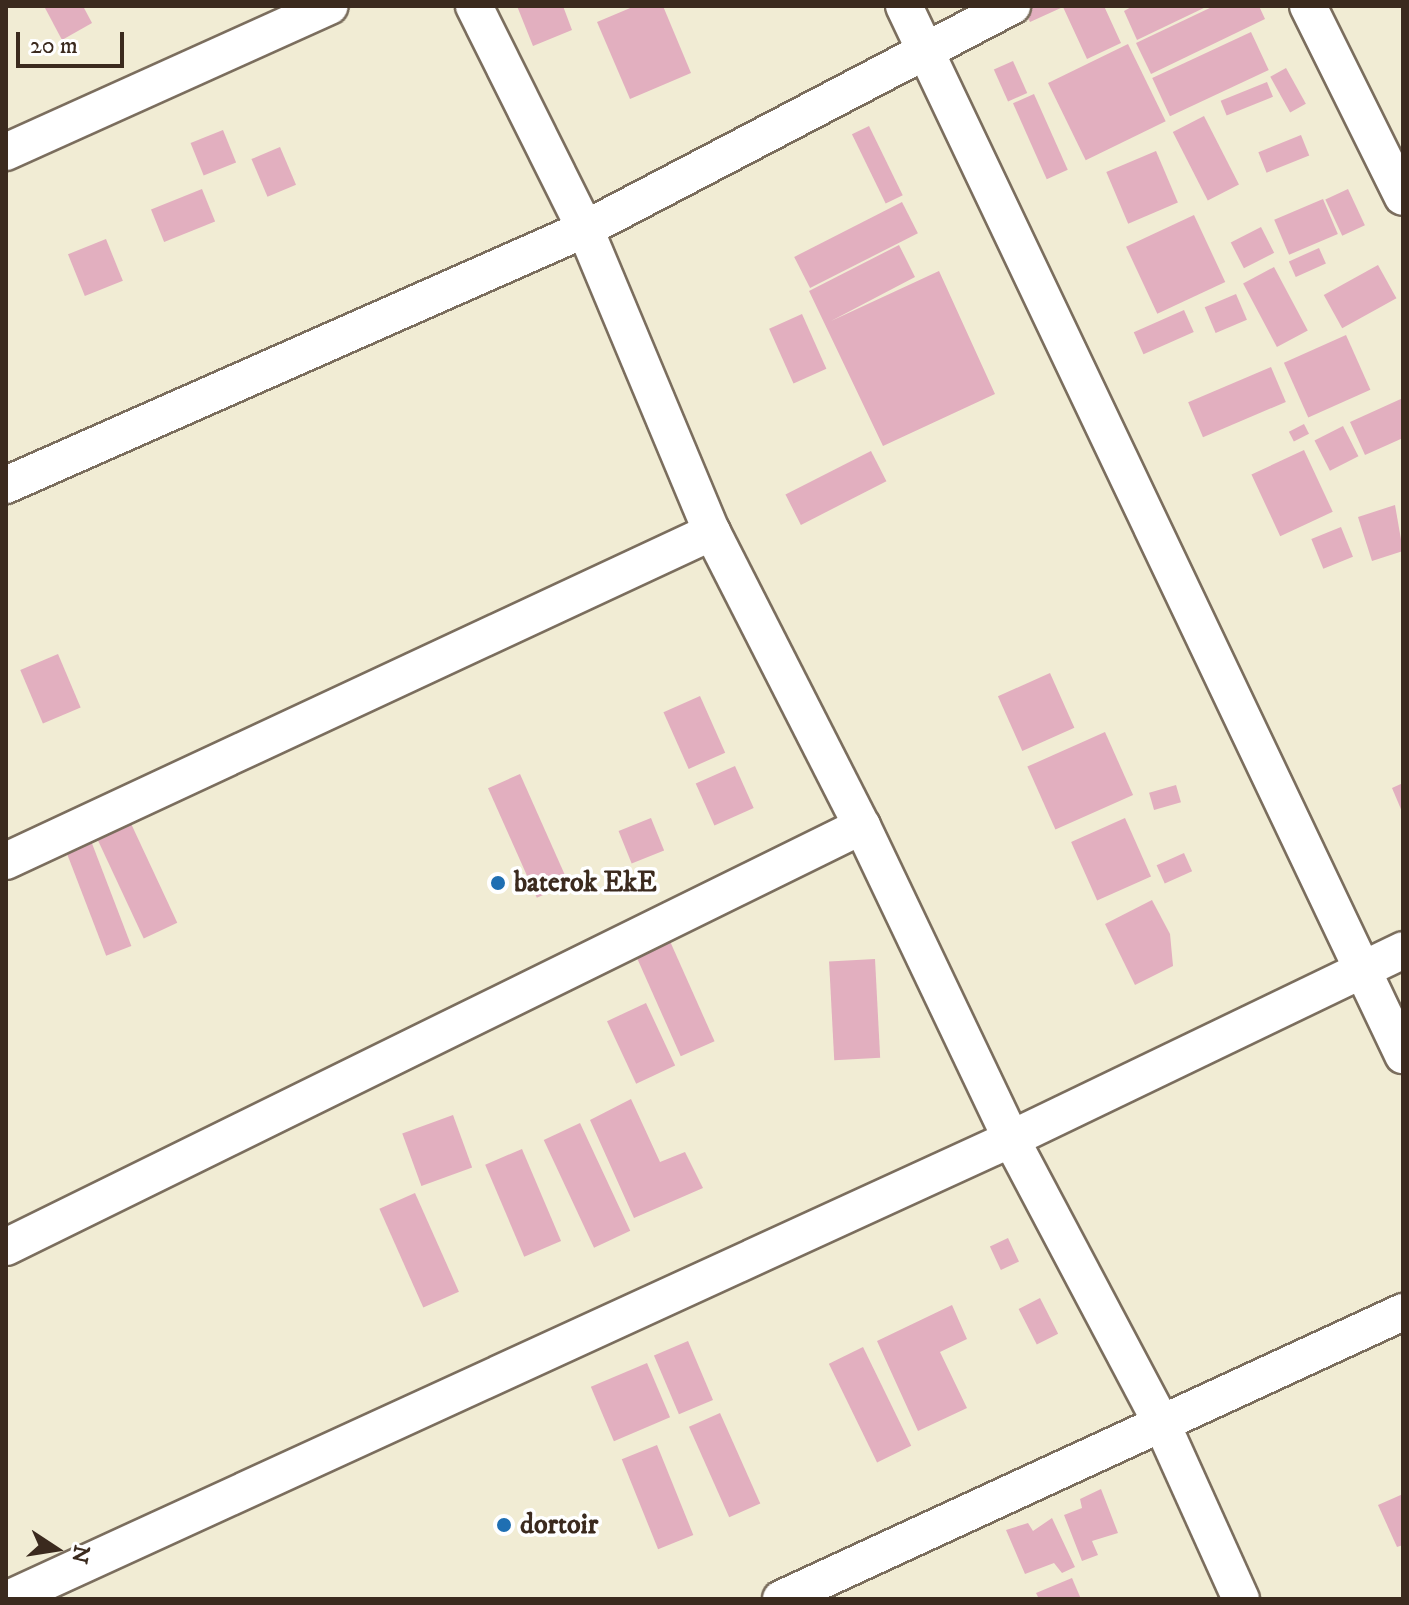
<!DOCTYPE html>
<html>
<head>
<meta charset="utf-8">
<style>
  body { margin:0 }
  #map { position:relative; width:1409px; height:1605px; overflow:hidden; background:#f1ecd4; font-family:"IM FELL DW Pica",serif }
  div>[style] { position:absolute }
  .building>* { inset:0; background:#e2afbf; transform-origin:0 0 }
  .roads { filter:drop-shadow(2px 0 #7b6e5e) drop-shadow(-2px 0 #7b6e5e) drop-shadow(0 2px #7b6e5e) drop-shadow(0 -2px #7b6e5e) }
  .street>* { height:36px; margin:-18px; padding:0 18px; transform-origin:18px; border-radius:18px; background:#fff }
  .dots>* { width:22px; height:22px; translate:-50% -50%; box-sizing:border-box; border:4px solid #fff; border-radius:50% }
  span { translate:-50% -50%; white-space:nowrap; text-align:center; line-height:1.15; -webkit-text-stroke:7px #fff; paint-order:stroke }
  .poi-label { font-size:28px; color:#3b2a1e; font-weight:700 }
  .left { translate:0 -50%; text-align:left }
  .frame { position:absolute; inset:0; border:8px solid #3b2a1e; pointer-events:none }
  .north { position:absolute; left:16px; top:1509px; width:80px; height:80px; -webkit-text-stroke:6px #fff; paint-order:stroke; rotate:102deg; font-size:22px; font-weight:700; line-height:32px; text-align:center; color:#3b2a1e }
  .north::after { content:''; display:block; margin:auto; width:28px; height:36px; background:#3b2a1e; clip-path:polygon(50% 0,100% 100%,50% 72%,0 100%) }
  .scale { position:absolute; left:16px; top:32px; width:108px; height:36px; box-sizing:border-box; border:4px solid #3b2a1e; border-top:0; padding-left:10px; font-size:24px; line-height:28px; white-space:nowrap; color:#3b2a1e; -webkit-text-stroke:6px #fff; paint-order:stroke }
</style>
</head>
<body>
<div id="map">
  <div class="building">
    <div style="clip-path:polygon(44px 6px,83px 6px,92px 23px,62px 40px)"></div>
    <div style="clip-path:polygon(517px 6px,563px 6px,572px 30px,533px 46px)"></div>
    <div style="clip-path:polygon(635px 6px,663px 6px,691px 73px,630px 99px,597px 22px)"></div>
    <div style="clip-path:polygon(1022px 6px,1104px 6px,1121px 43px,1087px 59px,1063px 7px,1030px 22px)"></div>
    <div style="clip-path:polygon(1133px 6px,1208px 6px,1137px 40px,1124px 11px)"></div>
    <div style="clip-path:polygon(1214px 6px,1259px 6px,1265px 19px,1151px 74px,1136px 43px)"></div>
    <div style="left:1251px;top:32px;width:42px;height:109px;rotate:65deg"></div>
    <div style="left:1128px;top:44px;width:86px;height:89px;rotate:64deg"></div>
    <div style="left:1013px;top:61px;width:35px;height:21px;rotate:66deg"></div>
    <div style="left:1286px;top:68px;width:41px;height:18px;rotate:61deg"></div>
    <div style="left:1267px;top:82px;width:16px;height:50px;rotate:68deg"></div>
    <div style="left:1034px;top:94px;width:83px;height:23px;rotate:66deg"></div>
    <div style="left:1204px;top:116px;width:77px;height:35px;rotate:63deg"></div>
    <div style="left:869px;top:126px;width:77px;height:19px;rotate:64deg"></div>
    <div style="left:223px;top:130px;width:35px;height:35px;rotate:68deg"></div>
    <div style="left:1301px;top:135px;width:22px;height:46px;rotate:68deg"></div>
    <div style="left:280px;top:147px;width:41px;height:31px;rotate:67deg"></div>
    <div style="left:1156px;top:151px;width:56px;height:54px;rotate:67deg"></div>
    <div style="left:202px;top:189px;width:35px;height:55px;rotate:68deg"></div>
    <div style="left:1348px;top:189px;width:40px;height:25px;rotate:65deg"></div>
    <div style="left:1323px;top:199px;width:38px;height:53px;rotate:67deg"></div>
    <div style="left:902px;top:202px;width:35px;height:121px;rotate:63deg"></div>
    <div style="left:1194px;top:215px;width:74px;height:75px;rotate:65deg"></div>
    <div style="left:1261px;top:227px;width:29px;height:34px;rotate:63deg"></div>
    <div style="left:106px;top:239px;width:45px;height:41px;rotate:68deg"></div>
    <div style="clip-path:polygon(899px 245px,915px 277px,831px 321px,939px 271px,995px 394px,883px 446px,809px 291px)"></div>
    <div style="left:1319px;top:248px;width:17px;height:33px;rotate:66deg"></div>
    <div style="left:1378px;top:265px;width:38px;height:62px;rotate:61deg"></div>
    <div style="left:1274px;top:267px;width:72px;height:35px;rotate:62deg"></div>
    <div style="left:1236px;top:294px;width:28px;height:34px;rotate:67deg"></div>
    <div style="left:1184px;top:310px;width:24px;height:55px;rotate:66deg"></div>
    <div style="left:802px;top:314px;width:60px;height:36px;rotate:66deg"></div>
    <div style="left:1346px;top:335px;width:60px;height:68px;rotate:66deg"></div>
    <div style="left:1271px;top:367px;width:38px;height:90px;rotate:67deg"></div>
    <div style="clip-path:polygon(1403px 398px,1403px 438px,1365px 455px,1350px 422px)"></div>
    <div style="left:1304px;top:424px;width:11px;height:17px;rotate:63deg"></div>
    <div style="left:1343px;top:426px;width:34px;height:32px;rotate:63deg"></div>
    <div style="left:1304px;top:450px;width:68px;height:58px;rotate:65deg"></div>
    <div style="left:871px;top:451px;width:34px;height:96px;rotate:63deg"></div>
    <div style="clip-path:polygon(1395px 505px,1403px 551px,1372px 561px,1358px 517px)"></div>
    <div style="left:1341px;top:527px;width:32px;height:32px;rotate:68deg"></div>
    <div style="left:58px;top:654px;width:58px;height:41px;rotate:67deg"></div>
    <div style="left:1050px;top:673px;width:60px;height:57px;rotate:66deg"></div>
    <div style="left:700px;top:696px;width:62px;height:40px;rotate:66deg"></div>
    <div style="left:1105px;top:732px;width:69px;height:85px;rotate:66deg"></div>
    <div style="left:735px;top:766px;width:46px;height:43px;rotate:66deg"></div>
    <div style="left:520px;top:774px;width:120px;height:35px;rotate:66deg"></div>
    <div style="clip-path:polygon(1403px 783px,1403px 814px,1392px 788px)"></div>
    <div style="left:1176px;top:785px;width:18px;height:28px;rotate:74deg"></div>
    <div style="left:127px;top:815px;width:119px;height:37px;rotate:65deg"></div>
    <div style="left:651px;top:818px;width:35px;height:35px;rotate:68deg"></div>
    <div style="left:1125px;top:818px;width:64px;height:59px;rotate:66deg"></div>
    <div style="left:88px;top:833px;width:121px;height:27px;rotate:69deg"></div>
    <div style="left:1184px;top:853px;width:20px;height:30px;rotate:66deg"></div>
    <div style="clip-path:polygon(1152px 900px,1170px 934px,1173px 966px,1135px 985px,1105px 924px)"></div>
    <div style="left:669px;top:939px;width:112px;height:37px;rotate:66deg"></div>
    <div style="left:875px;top:959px;width:99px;height:46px;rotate:87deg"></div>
    <div style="left:646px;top:1003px;width:69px;height:43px;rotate:65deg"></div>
    <div style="clip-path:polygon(631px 1099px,660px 1162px,685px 1152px,703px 1188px,634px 1218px,590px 1120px)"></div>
    <div style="left:453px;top:1115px;width:56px;height:54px;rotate:70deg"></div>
    <div style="left:580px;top:1123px;width:119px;height:40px;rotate:65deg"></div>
    <div style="left:522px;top:1149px;width:100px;height:40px;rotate:67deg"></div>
    <div style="left:415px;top:1193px;width:108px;height:39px;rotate:66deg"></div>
    <div style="left:1008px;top:1238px;width:26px;height:20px;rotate:65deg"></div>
    <div style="left:1040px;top:1298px;width:40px;height:24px;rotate:63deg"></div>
    <div style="clip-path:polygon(952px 1305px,967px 1339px,940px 1352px,967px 1408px,918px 1431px,877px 1341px)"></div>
    <div style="left:688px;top:1341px;width:64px;height:37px;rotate:67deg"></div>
    <div style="left:863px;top:1347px;width:110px;height:38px;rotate:64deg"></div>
    <div style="left:647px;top:1363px;width:59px;height:61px;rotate:67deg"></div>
    <div style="left:720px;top:1413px;width:99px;height:34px;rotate:66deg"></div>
    <div style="left:657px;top:1445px;width:97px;height:38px;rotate:68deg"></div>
    <div style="clip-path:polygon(1101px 1489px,1118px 1533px,1092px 1541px,1098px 1555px,1082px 1561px,1064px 1515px,1082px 1508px,1080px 1499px)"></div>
    <div style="clip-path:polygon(1403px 1494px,1403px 1545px,1397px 1547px,1378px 1505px)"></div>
    <div style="clip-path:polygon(1052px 1518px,1075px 1567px,1062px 1573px,1054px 1563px,1025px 1574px,1006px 1530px,1028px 1523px,1033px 1531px)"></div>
    <div style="clip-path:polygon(1072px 1578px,1081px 1599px,1039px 1599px,1036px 1593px)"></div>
  </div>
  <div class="roads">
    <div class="street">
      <div style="left:474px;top:6px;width:249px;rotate:63.5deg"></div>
      <div style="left:585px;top:229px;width:329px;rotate:67.3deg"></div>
      <div style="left:712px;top:532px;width:330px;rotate:63deg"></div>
      <div style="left:862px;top:826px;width:347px;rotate:64.5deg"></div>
      <div style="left:1011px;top:1139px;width:320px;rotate:62.1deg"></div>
      <div style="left:1161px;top:1422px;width:194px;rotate:65.7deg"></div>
      <div style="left:904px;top:6px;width:1162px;rotate:64.56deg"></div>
      <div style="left:1308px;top:6px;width:213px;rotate:63.6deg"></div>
      <div style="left:6px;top:152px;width:355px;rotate:-24.3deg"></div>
      <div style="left:6px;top:485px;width:633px;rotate:-23.85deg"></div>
      <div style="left:585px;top:229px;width:482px;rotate:-27.6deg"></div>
      <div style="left:6px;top:861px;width:779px;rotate:-24.99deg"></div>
      <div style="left:6px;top:1247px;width:954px;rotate:-26.19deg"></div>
      <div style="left:8px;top:1599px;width:1103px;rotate:-24.64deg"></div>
      <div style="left:1011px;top:1139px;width:435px;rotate:-25.7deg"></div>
      <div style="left:781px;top:1599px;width:685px;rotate:-24.77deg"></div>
    </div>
  </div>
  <div class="dots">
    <div style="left:498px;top:883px;background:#1f6fb2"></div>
    <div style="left:504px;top:1525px;background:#1f6fb2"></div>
  </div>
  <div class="poi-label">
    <span class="left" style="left:514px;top:883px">baterok EkE</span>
    <span class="left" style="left:520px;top:1525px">dortoir</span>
  </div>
  <div class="frame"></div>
  <div class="north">N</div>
  <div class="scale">20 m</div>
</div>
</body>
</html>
